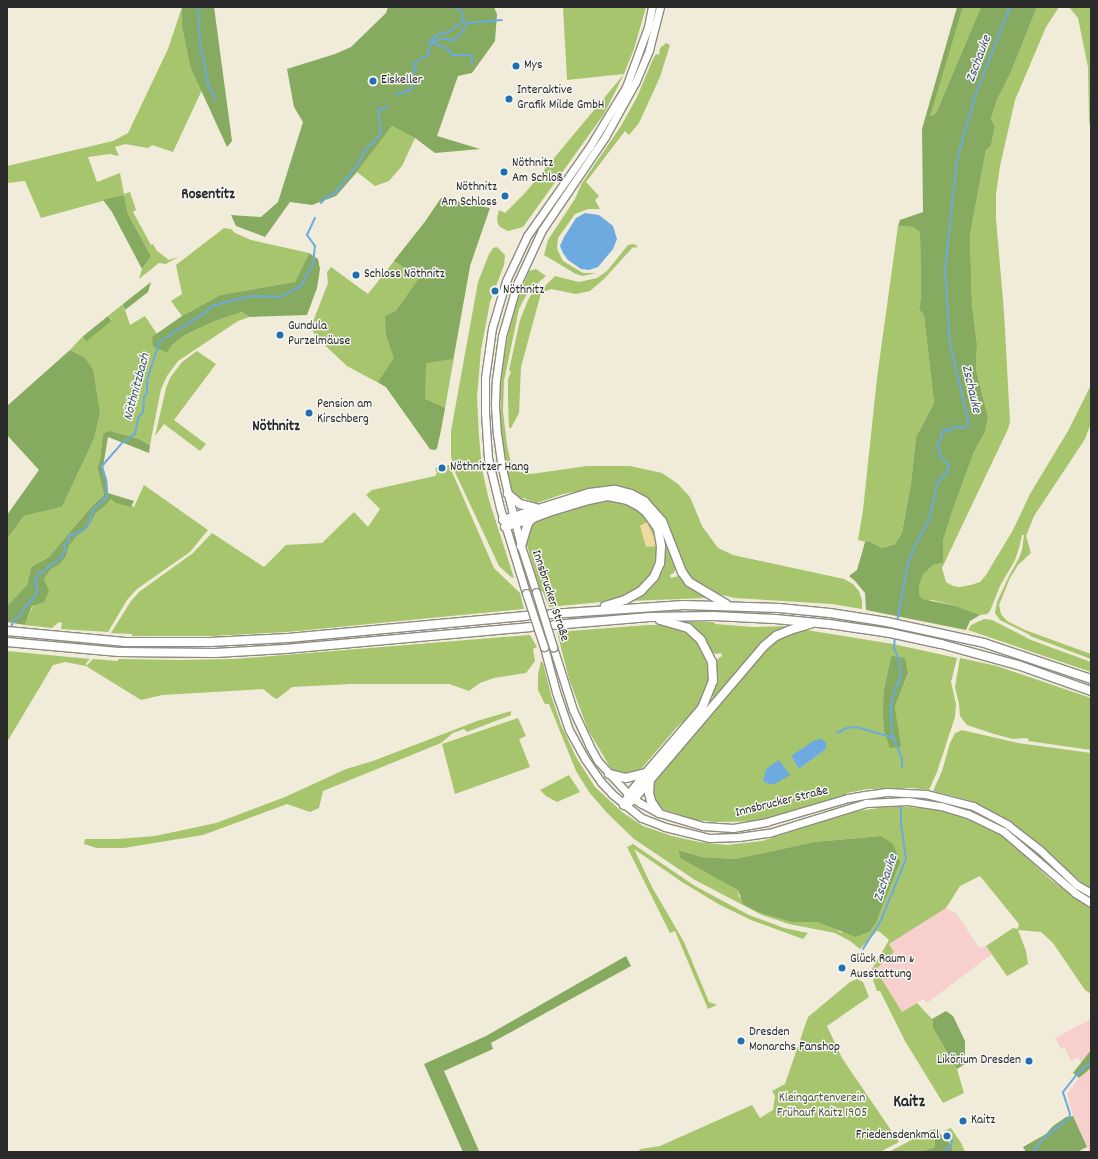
<!DOCTYPE html>
<html>
<head>
<meta charset="utf-8">
<style>
  body { margin:0 }
  #map { position:relative; width:1098px; height:1159px; overflow:hidden; background:#f0ecd9; font-family:Dekko,sans-serif }
  div>[style] { position:absolute }
  .built>* { inset:0; background:#f7d0ce }
  .green>* { inset:0; background:#a7c56c }
  .forest>* { inset:0; background:#85aa60; transform-origin:0 0 }
  .sand>* { inset:0; background:#eeda9e }
  .water>* { inset:0; background:#6daadf }
  .stream>* { height:2px; margin:-1px; padding:0 1px; transform-origin:1px; border-radius:1px; background:#6daadf }
  .roads { filter:drop-shadow(1px 0 #8e8c82) drop-shadow(-1px 0 #8e8c82) drop-shadow(0 1px #8e8c82) drop-shadow(0 -1px #8e8c82) }
  .primary>* { height:7px; margin:-3.5px; padding:0 3.5px; transform-origin:3.5px; border-radius:3.5px; background:#fff }
  .motorway>* { height:8px; margin:-4px; padding:0 4px; transform-origin:4px; border-radius:4px; background:#fff }
  .bridges { filter:drop-shadow(1px 0 #8e8c82) drop-shadow(-1px 0 #8e8c82) drop-shadow(0 1px #8e8c82) drop-shadow(0 -1px #8e8c82) }
  .primary-bridge>* { height:7px; margin:-3.5px; padding:0 3.5px; transform-origin:3.5px; border-radius:3.5px; background:#fff }
  .dots>* { width:11px; height:11px; translate:-50% -50%; box-sizing:border-box; border:2px solid #f6f6f2; border-radius:50% }
  span { translate:-50% -50%; white-space:nowrap; text-align:center; line-height:1.15; -webkit-text-stroke:3px #f6f6f2; paint-order:stroke }
  .poi-label { font-size:13px; color:#2b2b2b }
  .left { translate:0 -50%; text-align:left }
  .right { translate:-100% -50%; text-align:right }
  .street-label { font-size:13px; color:#2b2b2b }
  .park-label { font-size:13px; color:#50593e }
  .water-label { font-size:14px; color:#42576a; font-style:italic }
  .quarter-label { font-size:15px; color:#2b2b2b; font-weight:700 }
  .district-label { font-size:17px; color:#2b2b2b; font-weight:700 }
  .frame { position:absolute; inset:0; border:8px solid #2b2b2b; pointer-events:none }
</style>
</head>
<body>
<div id="map">
  <div class="built">
    <div style="clip-path:polygon(946px 908px,957px 914px,979px 948px,986px 946px,992px 954px,927px 1003px,923px 999px,902px 1012px,875px 970px,894px 952px,889px 944px)"></div>
    <div style="clip-path:polygon(1091px 1019px,1091px 1050px,1081px 1063px,1078px 1057px,1071px 1061px,1065px 1048px,1061px 1049px,1055px 1038px)"></div>
    <div style="clip-path:polygon(1091px 1068px,1091px 1152px,1089px 1152px,1073px 1116px,1067px 1094px,1079px 1078px)"></div>
  </div>
  <div class="green">
    <div style="clip-path:polygon(182px 7px,182px 27px,190px 66px,202px 90px,173px 152px,152px 145px,148px 148px,125px 144px,115px 147px,119px 156px,110px 154px,88px 157px,97px 182px,120px 173px,124px 194px,130px 192px,136px 210px,133px 212px,151px 245px,153px 244px,157px 251px,169px 260px,178px 257px,166px 264px,159px 263px,139px 279px,142px 269px,151px 256px,128px 214px,124px 195px,41px 218px,25px 181px,7px 183px,7px 166px,113px 141px,128px 133px,168px 49px)"></div>
    <div style="clip-path:polygon(563px 7px,646px 7px,634px 49px,624px 74px,604px 114px,523px 227px,508px 231px,500px 227px,498px 224px,497px 218px,499px 210px,505px 213px,525px 193px,624px 74px,567px 80px)"></div>
    <div style="clip-path:polygon(963px 7px,981px 7px,936px 113px,929px 116px)"></div>
    <div style="clip-path:polygon(1037px 7px,1059px 7px,1046px 27px,1015px 100px,1000px 166px,996px 194px,996px 219px,1004px 312px,1010px 422px,1008px 429px,942px 568px,946px 582px,953px 586px,960px 587px,971px 585px,980px 582px,986px 575px,1013px 530px,1030px 494px,1068px 431px,1091px 385px,1091px 423px,1085px 439px,1034px 516px,1026px 536px,1031px 553px,1018px 565px,1010px 578px,999px 605px,1001px 614px,1007px 621px,1025px 630px,1091px 654px,1091px 659px,1030px 636px,1030px 635px,1000px 620px,997px 616px,995px 613px,997px 602px,1009px 576px,1019px 558px,1022px 550px,1024px 535px,1022px 535px,1019px 548px,1015px 560px,1000px 586px,990px 611px,987px 614px,980px 615px,956px 606px,932px 600px,926px 601px,921px 599px,919px 594px,919px 584px,923px 575px,933px 565px,943px 563px,943px 541px,952px 512px,974px 452px,985px 432px,988px 417px,976px 370px,977px 344px,972px 304px,970px 235px,986px 150px,991px 146px,995px 126px,991px 119px,997px 100px,1011px 72px)"></div>
    <div style="clip-path:polygon(1069px 7px,1091px 7px,1091px 132px,1089px 120px,1088px 67px,1078px 18px)"></div>
    <div style="clip-path:polygon(666px 43px,670px 45px,660px 77px,639px 123px,629px 135px,625px 131px,586px 182px,599px 196px,595px 200px,600px 209px,588px 209px,575px 214px,558px 238px,557px 249px,563px 261px,583px 273px,596px 273px,583px 276px,576px 274px,544px 255px,548px 240px,575px 199px,582px 183px,621px 126px,637px 97px,653px 59px,656px 54px,659px 55px,660px 48px)"></div>
    <div style="clip-path:polygon(392px 126px,415px 138px,402px 166px,389px 181px,375px 186px,357px 172px)"></div>
    <div style="clip-path:polygon(424px 223px,470px 266px,441px 431px,437px 448px,435px 450px,430px 449px,386px 387px,347px 366px,316px 337px,311px 327px,328px 283px,327px 272px,331px 267px,368px 294px)"></div>
    <div style="clip-path:polygon(898px 226px,913px 227px,920px 232px,921px 297px,919px 309px,924px 316px,934px 403px,916px 437px,911px 483px,902px 533px,895px 544px,882px 548px,869px 541px,865px 542px,858px 540px,863px 510px,877px 378px)"></div>
    <div style="clip-path:polygon(224px 228px,231px 229px,235px 233px,251px 240px,309px 253px,295px 282px,220px 295px,182px 316px,171px 301px,182px 294px,176px 265px)"></div>
    <div style="clip-path:polygon(633px 244px,638px 246px,635px 248px,633px 247px,604px 279px,590px 291px,576px 294px,551px 289px,541px 293px,521px 367px,519px 413px,511px 428px,509px 428px,508px 400px,508px 379px,511px 372px,509px 370px,511px 361px,520px 320px,528px 300px,531px 295px,543px 288px,555px 276px,579px 282px,597px 278px,607px 271px,628px 245px)"></div>
    <div style="clip-path:polygon(497px 247px,505px 255px,504px 265px,490px 302px,481px 350px,477px 397px,479px 436px,482px 469px,489px 500px,514px 578px,511px 577px,499px 566px,454px 470px,451px 456px,451px 431px,478px 282px,489px 254px,493px 248px)"></div>
    <div style="clip-path:polygon(536px 269px,546px 276px,528px 292px,519px 309px,504px 381px,503px 411px,507px 445px,510px 459px,516px 470px,520px 472px,531px 474px,587px 466px,630px 466px,662px 473px,678px 484px,690px 497px,702px 526px,718px 548px,733px 555px,844px 579px,853px 584px,859px 591px,862px 600px,862px 609px,832px 604px,735px 598px,714px 593px,698px 585px,686px 571px,667px 524px,656px 507px,649px 501px,615px 487px,602px 487px,563px 494px,537px 503px,523px 498px,520px 499px,513px 494px,509px 487px,505px 474px,498px 421px,500px 420px,501px 374px,512px 313px,529px 271px)"></div>
    <div style="clip-path:polygon(123px 304px,130px 325px,145px 316px,157px 334px,152px 337px,171px 346px,185px 335px,215px 321px,242px 312px,250px 317px,238px 321px,178px 361px,167px 376px,161px 389px,150px 445px,139px 439px,103px 434px,100px 460px,97px 467px,104px 495px,91px 507px,49px 557px,31px 567px,27px 585px,8px 605px,7px 611px,7px 539px,24px 516px,62px 507px,94px 439px,100px 413px,84px 357px,70px 350px,82px 337px,86px 341px,112px 320px,108px 316px)"></div>
    <div style="clip-path:polygon(197px 351px,216px 364px,174px 420px,206px 444px,200px 451px,164px 424px,155px 436px,166px 388px,170px 378px,182px 362px)"></div>
    <div style="clip-path:polygon(449px 465px,494px 568px,520px 593px,524px 609px,287px 632px,212px 636px,132px 636px,132px 634px,111px 633px,131px 601px,139px 592px,193px 553px,212px 533px,264px 567px,286px 545px,322px 543px,354px 512px,368px 527px,380px 509px,366px 495px,372px 490px,435px 476px,437px 473px,435px 468px)"></div>
    <div style="clip-path:polygon(144px 485px,208px 530px,190px 552px,137px 589px,127px 600px,108px 632px,61px 629px,62px 623px,59px 622px,52px 628px,25px 625px,44px 579px,51px 569px,59px 565px,66px 557px,69px 546px,77px 536px,88px 528px,96px 513px,105px 506px,111px 499px,134px 507px)"></div>
    <div style="clip-path:polygon(616px 493px,632px 498px,641px 503px,654px 516px,659px 525px,676px 568px,674px 573px,670px 575px,671px 578px,679px 576px,693px 590px,706px 598px,629px 601px,650px 586px,659px 573px,664px 556px,664px 545px,661px 530px,654px 518px,640px 504px,623px 497px,606px 495px,583px 500px,526px 518px,526px 516px,589px 496px,599px 494px)"></div>
    <div style="clip-path:polygon(608px 499px,626px 502px,645px 514px,655px 530px,658px 556px,652px 575px,635px 592px,618px 599px,601px 602px,549px 607px,543px 592px,542px 592px,539px 586px,526px 542px,529px 530px,535px 523px,544px 517px,598px 500px)"></div>
    <div style="clip-path:polygon(984px 619px,992px 620px,1031px 640px,1091px 662px,1091px 672px,968px 630px,971px 625px)"></div>
    <div style="clip-path:polygon(686px 622px,714px 622px,715px 624px,754px 627px,791px 626px,709px 705px,713px 697px,712px 696px,716px 681px,715px 661px,722px 656px,721px 653px,716px 654px,712px 652px,703px 637px,685px 624px)"></div>
    <div style="clip-path:polygon(648px 625px,666px 625px,685px 631px,694px 638px,699px 643px,709px 663px,709px 681px,703px 700px,694px 712px,677px 727px,641px 769px,626px 775px,617px 773px,610px 767px,588px 730px,569px 679px,557px 632px)"></div>
    <div style="clip-path:polygon(evenodd,806px 630px,893px 644px,957px 658px,951px 682px,956px 704px,955px 717px,937px 772px,929px 790px,913px 788px,868px 789px,847px 793px,847px 795px,764px 821px,715px 822px,696px 820px,662px 809px,654px 800px,652px 790px,655px 778px,763px 650px,782px 637px,794px 632px,806px 630px,891px 656px,908px 675px,895px 707px,900px 746px,884px 689px,891px 656px,806px 630px,826px 749px,799px 769px,791px 756px,826px 749px)"></div>
    <div style="clip-path:polygon(530px 635px,537px 647px,533px 649px,535px 661px,526px 673px,494px 678px,480px 683px,469px 691px,449px 684px,351px 684px,292px 687px,277px 699px,273px 697px,263px 689px,162px 695px,141px 700px,86px 666px,65px 662px,53px 665px,7px 742px,7px 651px,90px 659px,86px 663px,86px 666px,93px 659px,118px 661px,118px 659px,183px 660px,234px 659px)"></div>
    <div style="clip-path:polygon(960px 658px,997px 666px,1091px 698px,1091px 750px,1028px 741px,1029px 739px,1025px 738px,1013px 739px,994px 734px,967px 725px,960px 716px,959px 704px,955px 687px)"></div>
    <div style="clip-path:polygon(evenodd,541px 661px,543px 663px,552px 698px,561px 725px,576px 757px,595px 787px,622px 812px,643px 826px,672px 836px,699px 842px,727px 845px,762px 841px,852px 812px,892px 806px,940px 809px,960px 815px,991px 829px,1008px 840px,1051px 880px,1091px 909px,1091px 994px,1085px 990px,1053px 943px,1041px 932px,1018px 930px,1026px 951px,1028px 964px,1007px 976px,986px 946px,1013px 928px,1018px 929px,1019px 924px,980px 876px,960px 886px,946px 908px,889px 944px,894px 952px,875px 970px,871px 971px,889px 940px,880px 932px,877px 931px,860px 949px,850px 941px,835px 933px,789px 924px,762px 915px,695px 880px,634px 839px,607px 813px,589px 792px,576px 771px,549px 704px,545px 704px,538px 690px,538px 675px,541px 661px,881px 836px,842px 933px,830px 926px,817px 922px,792px 922px,739px 897px,738px 890px,727px 883px,680px 858px,680px 850px,702px 857px,735px 859px,814px 842px,881px 836px)"></div>
    <div style="clip-path:polygon(511px 711px,511px 715px,467px 732px,464px 729px,453px 733px,441px 743px,323px 791px,319px 808px,310px 812px,287px 804px,203px 835px,124px 848px,97px 848px,84px 844px,85px 839px,117px 839px,155px 836px,216px 823px,285px 797px,346px 769px,373px 761px,477px 721px)"></div>
    <div style="clip-path:polygon(518px 718px,526px 736px,519px 739px,530px 767px,455px 794px,442px 744px)"></div>
    <div style="clip-path:polygon(962px 730px,1018px 743px,1091px 753px,1091px 890px,1008px 821px,968px 800px,933px 791px,942px 771px,950px 743px,955px 733px)"></div>
    <div style="clip-path:polygon(569px 775px,580px 792px,557px 802px,546px 796px,540px 790px)"></div>
    <div style="clip-path:polygon(633px 844px,695px 886px,749px 915px,784px 928px,808px 933px,803px 939px,751px 920px,720px 905px,682px 882px,634px 849px,652px 887px,684px 942px,709px 1002px,717px 1005px,708px 1009px,675px 931px,670px 933px,627px 847px)"></div>
    <div style="clip-path:polygon(879px 975px,902px 1012px,917px 1003px,932px 1019px,933px 1028px,957px 1069px,964px 1093px,943px 1103px,905px 1041px,880px 991px,877px 991px,873px 980px)"></div>
    <div style="clip-path:polygon(857px 979px,863px 982px,869px 997px,827px 1026px,842px 1058px,899px 1142px,880px 1152px,637px 1152px,641px 1149px,660px 1146px,752px 1105px,760px 1118px,773px 1110px,775px 1096px,772px 1091px,785px 1084px,808px 1017px,850px 982px)"></div>
    <div style="clip-path:polygon(938px 1128px,941px 1135px,935px 1138px,935px 1147px,921px 1152px,889px 1152px,928px 1131px)"></div>
    <div style="clip-path:polygon(951px 1128px,961px 1143px,965px 1151px,954px 1152px,944px 1131px)"></div>
  </div>
  <div class="forest">
    <div style="clip-path:polygon(182px 7px,214px 7px,232px 141px,227px 147px,190px 66px,182px 27px)"></div>
    <div style="clip-path:polygon(388px 7px,494px 7px,497px 14px,495px 41px,472px 73px,458px 76px,437px 136px,480px 149px,435px 153px,415px 138px,392px 126px,357px 172px,336px 196px,312px 205px,290px 202px,265px 237px,236px 226px,231px 215px,261px 217px,278px 202px,303px 122px,294px 107px,287px 69px,335px 54px,351px 47px,386px 13px)"></div>
    <div style="clip-path:polygon(957px 7px,963px 7px,930px 116px,936px 113px,981px 7px,1037px 7px,1011px 72px,997px 100px,991px 119px,995px 126px,991px 146px,986px 150px,970px 235px,972px 304px,977px 344px,976px 370px,988px 417px,985px 432px,974px 452px,952px 512px,943px 541px,943px 563px,933px 565px,923px 575px,919px 585px,919px 594px,922px 599px,956px 606px,980px 615px,970px 621px,966px 630px,866px 610px,865px 593px,855px 581px,849px 576px,857px 570px,865px 542px,869px 541px,882px 548px,895px 544px,902px 533px,911px 483px,916px 437px,934px 403px,924px 316px,919px 309px,921px 297px,920px 232px,913px 227px,898px 226px,900px 220px,923px 212px,922px 129px)"></div>
    <div style="clip-path:polygon(124px 195px,128px 214px,151px 256px,142px 269px,112px 212px,103px 200px)"></div>
    <div style="clip-path:polygon(441px 198px,490px 208px,470px 266px,453px 359px,426px 363px,425px 399px,445px 408px,437px 448px,435px 450px,430px 449px,386px 387px,378px 382px,394px 358px,386px 335px,385px 316px,396px 311px,420px 277px,394px 261px,424px 223px)"></div>
    <div style="clip-path:polygon(309px 253px,318px 259px,320px 269px,317px 288px,307px 315px,250px 317px,242px 312px,215px 321px,185px 335px,171px 346px,167px 353px,153px 346px,152px 337px,182px 316px,220px 295px,295px 282px)"></div>
    <div style="clip-path:polygon(151px 282px,148px 292px,125px 310px,123px 304px)"></div>
    <div style="left:108px;top:316px;width:6px;height:33px;rotate:51deg"></div>
    <div style="clip-path:polygon(70px 350px,84px 357px,93px 370px,100px 413px,94px 439px,62px 507px,24px 516px,7px 539px,7px 515px,39px 470px,7px 435px,7px 406px)"></div>
    <div style="clip-path:polygon(109px 431px,139px 439px,150px 445px,149px 453px,108px 437px,103px 467px,107px 480px,108px 493px,134px 501px,131px 507px,116px 503px,111px 499px,105px 506px,96px 513px,88px 528px,77px 536px,69px 546px,66px 557px,59px 565px,51px 569px,44px 579px,49px 591px,44px 602px,32px 606px,25px 625px,7px 622px,8px 605px,27px 585px,31px 567px,49px 557px,91px 507px,104px 495px,97px 467px,100px 460px,103px 434px)"></div>
    <div style="clip-path:polygon(891px 656px,905px 658px,908px 674px,895px 707px,901px 747px,890px 748px,884px 731px,883px 712px,884px 689px)"></div>
    <div style="clip-path:polygon(881px 836px,893px 844px,900px 862px,876px 922px,870px 931px,856px 937px,817px 922px,792px 922px,758px 912px,743px 904px,738px 890px,680px 858px,679px 850px,702px 857px,735px 859px,814px 842px)"></div>
    <div style="clip-path:polygon(626px 956px,631px 966px,491px 1043px,493px 1049px,444px 1071px,479px 1151px,463px 1152px,424px 1064px,486px 1036px)"></div>
    <div style="clip-path:polygon(946px 1011px,953px 1016px,965px 1041px,965px 1064px,957px 1069px,933px 1028px,932px 1019px)"></div>
    <div style="clip-path:polygon(1091px 1050px,1091px 1068px,1079px 1078px,1073px 1073px)"></div>
    <div style="clip-path:polygon(1073px 1116px,1087px 1147px,1077px 1152px,1026px 1152px,1023px 1147px,1046px 1134px,1053px 1126px,1066px 1117px)"></div>
    <div style="clip-path:polygon(941px 1135px,945px 1135px,954px 1152px,921px 1152px,935px 1147px,935px 1138px)"></div>
  </div>
  <div class="sand">
    <div style="clip-path:polygon(647px 522px,654px 537px,656px 546px,646px 547px,640px 526px)"></div>
  </div>
  <div class="water">
    <div style="clip-path:polygon(585px 213px,599px 215px,613px 226px,617px 239px,613px 249px,598px 267px,589px 270px,581px 269px,568px 260px,563px 253px,560px 246px,564px 237px,576px 218px)"></div>
    <div style="clip-path:polygon(821px 739px,826px 742px,826px 749px,799px 769px,791px 756px,815px 740px)"></div>
    <div style="clip-path:polygon(779px 760px,790px 775px,775px 784px,769px 784px,763px 781px,766px 769px)"></div>
  </div>
  <div class="stream">
    <div style="left:198px;top:7px;width:35px;rotate:87deg"></div>
    <div style="left:200px;top:42px;width:43px;rotate:79.2deg"></div>
    <div style="left:208px;top:84px;width:17px;rotate:65deg"></div>
    <div style="left:431px;top:41px;width:8px;rotate:-45deg"></div>
    <div style="left:437px;top:35px;width:11px;rotate:-15deg"></div>
    <div style="left:448px;top:32px;width:19px;rotate:-35deg"></div>
    <div style="left:464px;top:21px;width:9px;rotate:-103deg"></div>
    <div style="left:462px;top:12px;width:9px;rotate:-144deg"></div>
    <div style="left:431px;top:42px;width:15px;rotate:-16deg"></div>
    <div style="left:445px;top:38px;width:8px;rotate:23deg"></div>
    <div style="left:452px;top:41px;width:9px;rotate:-36deg"></div>
    <div style="left:459px;top:36px;width:15px;rotate:-58deg"></div>
    <div style="left:467px;top:23px;width:35px;rotate:-5deg"></div>
    <div style="left:396px;top:94px;width:14px;rotate:-12deg"></div>
    <div style="left:410px;top:91px;width:10px;rotate:-66deg"></div>
    <div style="left:414px;top:82px;width:8px;rotate:-113deg"></div>
    <div style="left:411px;top:75px;width:7px;rotate:-45deg"></div>
    <div style="left:416px;top:70px;width:7px;rotate:-117deg"></div>
    <div style="left:413px;top:64px;width:19px;rotate:-32deg"></div>
    <div style="left:429px;top:54px;width:12px;rotate:-85deg"></div>
    <div style="left:430px;top:42px;width:19px;rotate:21deg"></div>
    <div style="left:448px;top:49px;width:7px;rotate:56deg"></div>
    <div style="left:452px;top:55px;width:19px"></div>
    <div style="left:471px;top:55px;width:9px;rotate:84deg"></div>
    <div style="left:321px;top:203px;width:8px;rotate:-50deg"></div>
    <div style="left:326px;top:197px;width:9px;rotate:-21deg"></div>
    <div style="left:334px;top:194px;width:35px;rotate:-51deg"></div>
    <div style="left:356px;top:167px;width:21px;rotate:-61deg"></div>
    <div style="left:366px;top:149px;width:12px;rotate:-42deg"></div>
    <div style="left:375px;top:141px;width:11px;rotate:-56deg"></div>
    <div style="left:381px;top:132px;width:22px;rotate:-98deg"></div>
    <div style="left:378px;top:110px;width:10px;rotate:-17deg"></div>
    <div style="left:897px;top:622px;width:60px;rotate:-79.4deg"></div>
    <div style="left:908px;top:563px;width:21px;rotate:-67deg"></div>
    <div style="left:916px;top:544px;width:27px;rotate:-62deg"></div>
    <div style="left:929px;top:520px;width:39px;rotate:-77deg"></div>
    <div style="left:938px;top:482px;width:13px;rotate:-48deg"></div>
    <div style="left:947px;top:472px;width:7px;rotate:-74deg"></div>
    <div style="left:949px;top:465px;width:11px;rotate:-135deg"></div>
    <div style="left:941px;top:457px;width:13px;rotate:-108deg"></div>
    <div style="left:937px;top:445px;width:7px;rotate:-56deg"></div>
    <div style="left:941px;top:439px;width:6px;rotate:-81deg"></div>
    <div style="left:942px;top:433px;width:5px;rotate:-53deg"></div>
    <div style="left:945px;top:429px;width:4px;rotate:45deg"></div>
    <div style="left:948px;top:432px;width:9px;rotate:-36deg"></div>
    <div style="left:955px;top:427px;width:8px;rotate:7deg"></div>
    <div style="left:963px;top:428px;width:4px;rotate:-27deg"></div>
    <div style="left:967px;top:426px;width:6px;rotate:-81deg"></div>
    <div style="left:968px;top:420px;width:78px;rotate:-103.3deg"></div>
    <div style="left:950px;top:344px;width:74px;rotate:-93.9deg"></div>
    <div style="left:945px;top:270px;width:112px;rotate:-83.8deg"></div>
    <div style="left:957px;top:159px;width:69px;rotate:-73.9deg"></div>
    <div style="left:976px;top:93px;width:92px;rotate:-68.4deg"></div>
    <div style="left:10px;top:629px;width:10px;rotate:-66deg"></div>
    <div style="left:14px;top:620px;width:9px;rotate:-36deg"></div>
    <div style="left:21px;top:615px;width:6px;rotate:-72deg"></div>
    <div style="left:23px;top:609px;width:18px;rotate:-47deg"></div>
    <div style="left:35px;top:596px;width:8px;rotate:-67deg"></div>
    <div style="left:38px;top:589px;width:7px;rotate:-117deg"></div>
    <div style="left:35px;top:583px;width:9px;rotate:-69deg"></div>
    <div style="left:38px;top:575px;width:30px;rotate:-37deg"></div>
    <div style="left:62px;top:557px;width:8px;rotate:-67deg"></div>
    <div style="left:65px;top:550px;width:5px;rotate:-101deg"></div>
    <div style="left:64px;top:545px;width:6px;rotate:-39deg"></div>
    <div style="left:69px;top:541px;width:5px;rotate:-90deg"></div>
    <div style="left:69px;top:536px;width:16px;rotate:-22deg"></div>
    <div style="left:84px;top:530px;width:9px;rotate:-54deg"></div>
    <div style="left:89px;top:523px;width:14px;rotate:-73deg"></div>
    <div style="left:93px;top:510px;width:19px;rotate:-43deg"></div>
    <div style="left:107px;top:497px;width:17px;rotate:-93deg"></div>
    <div style="left:106px;top:480px;width:15px;rotate:-106deg"></div>
    <div style="left:102px;top:466px;width:32px;rotate:-49deg"></div>
    <div style="left:123px;top:442px;width:14px;rotate:-34deg"></div>
    <div style="left:135px;top:434px;width:16px;rotate:-79deg"></div>
    <div style="left:138px;top:418px;width:8px;rotate:-50deg"></div>
    <div style="left:143px;top:412px;width:15px;rotate:-86deg"></div>
    <div style="left:144px;top:397px;width:5px;rotate:-53deg"></div>
    <div style="left:147px;top:393px;width:13px;rotate:-90deg"></div>
    <div style="left:147px;top:380px;width:40px;rotate:-72deg"></div>
    <div style="left:159px;top:342px;width:56px;rotate:-32.6deg"></div>
    <div style="left:206px;top:312px;width:8px;rotate:-45deg"></div>
    <div style="left:212px;top:306px;width:40px;rotate:-14.4deg"></div>
    <div style="left:251px;top:296px;width:30px;rotate:2deg"></div>
    <div style="left:281px;top:297px;width:23px;rotate:-29deg"></div>
    <div style="left:301px;top:286px;width:25px;rotate:-61deg"></div>
    <div style="left:313px;top:264px;width:18px;rotate:-84deg"></div>
    <div style="left:315px;top:246px;width:14px;rotate:-126deg"></div>
    <div style="left:307px;top:235px;width:19px;rotate:-65deg"></div>
    <div style="left:895px;top:636px;width:12px;rotate:95deg"></div>
    <div style="left:894px;top:648px;width:12px;rotate:66deg"></div>
    <div style="left:899px;top:659px;width:11px;rotate:80deg"></div>
    <div style="left:901px;top:670px;width:10px;rotate:96deg"></div>
    <div style="left:900px;top:680px;width:10px;rotate:119deg"></div>
    <div style="left:895px;top:689px;width:16px;rotate:104deg"></div>
    <div style="left:891px;top:705px;width:12px;rotate:90deg"></div>
    <div style="left:891px;top:717px;width:17px;rotate:87deg"></div>
    <div style="left:892px;top:734px;width:27px;rotate:68deg"></div>
    <div style="left:902px;top:759px;width:8px;rotate:90deg"></div>
    <div style="left:837px;top:733px;width:11px;rotate:-27deg"></div>
    <div style="left:847px;top:728px;width:9px;rotate:-6deg"></div>
    <div style="left:856px;top:727px;width:40px;rotate:16deg"></div>
    <div style="left:863px;top:949px;width:34px;rotate:-58deg"></div>
    <div style="left:881px;top:920px;width:66px;rotate:-67.7deg"></div>
    <div style="left:906px;top:859px;width:34px;rotate:-98deg"></div>
    <div style="left:901px;top:825px;width:18px;rotate:-90deg"></div>
    <div style="left:931px;top:1152px;width:13px"></div>
    <div style="left:944px;top:1152px;width:9px;rotate:-41deg"></div>
    <div style="left:951px;top:1146px;width:6px;rotate:-81deg"></div>
    <div style="left:1033px;top:1152px;width:15px;rotate:-53deg"></div>
    <div style="left:1042px;top:1140px;width:35px;rotate:-39deg"></div>
    <div style="left:1069px;top:1118px;width:4px;rotate:-76deg"></div>
    <div style="left:1070px;top:1114px;width:23px;rotate:-108deg"></div>
    <div style="left:1063px;top:1092px;width:24px;rotate:-52deg"></div>
    <div style="left:1078px;top:1073px;width:17px;rotate:-40deg"></div>
  </div>
  <div class="roads">
    <div class="primary">
      <div style="left:536px;top:592px;width:48px;rotate:-108.1deg"></div>
      <div style="left:521px;top:546px;width:54px;rotate:-104deg"></div>
      <div style="left:508px;top:494px;width:26px;rotate:-103deg"></div>
      <div style="left:502px;top:469px;width:34px;rotate:-98deg"></div>
      <div style="left:497px;top:435px;width:31px;rotate:-94deg"></div>
      <div style="left:495px;top:404px;width:24px;rotate:-88deg"></div>
      <div style="left:496px;top:380px;width:44px;rotate:-82.2deg"></div>
      <div style="left:502px;top:336px;width:54px;rotate:-73.9deg"></div>
      <div style="left:517px;top:284px;width:60px;rotate:-65.2deg"></div>
      <div style="left:542px;top:230px;width:112px;rotate:-55.9deg"></div>
      <div style="left:605px;top:137px;width:64px;rotate:-61deg"></div>
      <div style="left:636px;top:81px;width:34px;rotate:-67deg"></div>
      <div style="left:649px;top:50px;width:44px;rotate:-75.7deg"></div>
      <div style="left:526px;top:593px;width:89px;rotate:-107deg"></div>
      <div style="left:500px;top:508px;width:51px;rotate:-103.5deg"></div>
      <div style="left:488px;top:458px;width:45px;rotate:-93.8deg"></div>
      <div style="left:485px;top:413px;width:35px;rotate:-90deg"></div>
      <div style="left:485px;top:378px;width:50px;rotate:-82deg"></div>
      <div style="left:492px;top:328px;width:49px;rotate:-73.4deg"></div>
      <div style="left:506px;top:281px;width:50px;rotate:-65deg"></div>
      <div style="left:527px;top:236px;width:110px;rotate:-55deg"></div>
      <div style="left:590px;top:146px;width:69px;rotate:-58.6deg"></div>
      <div style="left:626px;top:87px;width:64px;rotate:-69.9deg"></div>
      <div style="left:648px;top:27px;width:20px;rotate:-79deg"></div>
      <div style="left:544px;top:647px;width:47px;rotate:75.1deg"></div>
      <div style="left:556px;top:692px;width:40px;rotate:71.1deg"></div>
      <div style="left:569px;top:730px;width:33px;rotate:61deg"></div>
      <div style="left:585px;top:759px;width:28px;rotate:55deg"></div>
      <div style="left:601px;top:782px;width:16px;rotate:47deg"></div>
      <div style="left:612px;top:794px;width:38px;rotate:39deg"></div>
      <div style="left:642px;top:818px;width:25px;rotate:21deg"></div>
      <div style="left:665px;top:827px;width:45px;rotate:14deg"></div>
      <div style="left:709px;top:838px;width:30px;rotate:-2deg"></div>
      <div style="left:739px;top:837px;width:30px;rotate:-8deg"></div>
      <div style="left:769px;top:833px;width:102px;rotate:-17.2deg"></div>
      <div style="left:866px;top:803px;width:42px;rotate:-2.7deg"></div>
      <div style="left:908px;top:801px;width:33px;rotate:9deg"></div>
      <div style="left:941px;top:806px;width:28px;rotate:17deg"></div>
      <div style="left:968px;top:814px;width:39px;rotate:26deg"></div>
      <div style="left:1003px;top:831px;width:95px;rotate:40.7deg"></div>
      <div style="left:1075px;top:893px;width:19px;rotate:32deg"></div>
      <div style="left:553px;top:647px;width:66px;rotate:72.4deg"></div>
      <div style="left:573px;top:710px;width:38px;rotate:65deg"></div>
      <div style="left:589px;top:745px;width:18px;rotate:61deg"></div>
      <div style="left:598px;top:761px;width:46px;rotate:47.6deg"></div>
      <div style="left:629px;top:795px;width:14px;rotate:36deg"></div>
      <div style="left:640px;top:803px;width:21px;rotate:28deg"></div>
      <div style="left:659px;top:813px;width:46px;rotate:16.5deg"></div>
      <div style="left:703px;top:826px;width:30px;rotate:4deg"></div>
      <div style="left:733px;top:828px;width:34px;rotate:-10deg"></div>
      <div style="left:766px;top:822px;width:85px;rotate:-16.3deg"></div>
      <div style="left:848px;top:798px;width:17px;rotate:-10deg"></div>
      <div style="left:865px;top:795px;width:22px;rotate:-8deg"></div>
      <div style="left:887px;top:792px;width:39px;rotate:3deg"></div>
      <div style="left:926px;top:794px;width:49px;rotate:14.3deg"></div>
      <div style="left:973px;top:806px;width:40px;rotate:28deg"></div>
      <div style="left:1008px;top:825px;width:39px;rotate:38deg"></div>
      <div style="left:1039px;top:849px;width:52px;rotate:43.5deg"></div>
      <div style="left:1077px;top:885px;width:16px;rotate:30deg"></div>
    </div>
    <div class="motorway">
      <div style="left:508px;top:494px;width:16px;rotate:40deg"></div>
      <div style="left:520px;top:504px;width:16px;rotate:14deg"></div>
      <div style="left:503px;top:520px;width:90px;rotate:-17.4deg"></div>
      <div style="left:589px;top:493px;width:26px;rotate:-7deg"></div>
      <div style="left:615px;top:490px;width:16px;rotate:14deg"></div>
      <div style="left:631px;top:494px;width:15px;rotate:28deg"></div>
      <div style="left:644px;top:501px;width:27px;rotate:48deg"></div>
      <div style="left:662px;top:521px;width:55px;rotate:68.6deg"></div>
      <div style="left:682px;top:572px;width:12px;rotate:55deg"></div>
      <div style="left:689px;top:582px;width:43px;rotate:30.7deg"></div>
      <div style="left:505px;top:527px;width:29px;rotate:-18deg"></div>
      <div style="left:521px;top:546px;width:24px;rotate:-73deg"></div>
      <div style="left:528px;top:523px;width:7px;rotate:-45deg"></div>
      <div style="left:533px;top:518px;width:17px;rotate:-21deg"></div>
      <div style="left:549px;top:512px;width:37px;rotate:-17deg"></div>
      <div style="left:584px;top:501px;width:25px;rotate:-12deg"></div>
      <div style="left:608px;top:496px;width:19px;rotate:12deg"></div>
      <div style="left:627px;top:500px;width:13px;rotate:27deg"></div>
      <div style="left:639px;top:506px;width:11px;rotate:41deg"></div>
      <div style="left:647px;top:513px;width:19px;rotate:55deg"></div>
      <div style="left:658px;top:529px;width:17px;rotate:80deg"></div>
      <div style="left:661px;top:546px;width:17px;rotate:93deg"></div>
      <div style="left:660px;top:563px;width:15px;rotate:113deg"></div>
      <div style="left:654px;top:577px;width:19px;rotate:133deg"></div>
      <div style="left:641px;top:591px;width:18px;rotate:151deg"></div>
      <div style="left:625px;top:600px;width:21px;rotate:163deg"></div>
      <div style="left:551px;top:614px;width:133px;rotate:-3.9deg"></div>
      <div style="left:684px;top:605px;width:95px;rotate:1.8deg"></div>
      <div style="left:779px;top:608px;width:51px;rotate:5.6deg"></div>
      <div style="left:830px;top:613px;width:58px;rotate:9deg"></div>
      <div style="left:887px;top:622px;width:99px;rotate:12.2deg"></div>
      <div style="left:984px;top:643px;width:113px;rotate:18.6deg"></div>
      <div style="left:554px;top:625px;width:96px;rotate:-4.8deg"></div>
      <div style="left:650px;top:617px;width:64px;rotate:-0.9deg"></div>
      <div style="left:714px;top:616px;width:61px;rotate:2.8deg"></div>
      <div style="left:775px;top:619px;width:54px;rotate:5.3deg"></div>
      <div style="left:829px;top:624px;width:62px;rotate:8.4deg"></div>
      <div style="left:890px;top:633px;width:52px;rotate:12.2deg"></div>
      <div style="left:941px;top:644px;width:80px;rotate:15.3deg"></div>
      <div style="left:1018px;top:665px;width:77px;rotate:19.6deg"></div>
      <div style="left:7px;top:631px;width:119px;rotate:5.3deg"></div>
      <div style="left:125px;top:642px;width:85px"></div>
      <div style="left:210px;top:642px;width:78px;rotate:-2.9deg"></div>
      <div style="left:288px;top:638px;width:240px;rotate:-5.3deg"></div>
      <div style="left:7px;top:642px;width:112px;rotate:5.1deg"></div>
      <div style="left:119px;top:652px;width:96px;rotate:0.6deg"></div>
      <div style="left:215px;top:653px;width:70px;rotate:-3.3deg"></div>
      <div style="left:285px;top:649px;width:247px;rotate:-5.1deg"></div>
      <div style="left:609px;top:774px;width:17px;rotate:13deg"></div>
      <div style="left:626px;top:778px;width:21px;rotate:-14deg"></div>
      <div style="left:624px;top:805px;width:11px;rotate:-63deg"></div>
      <div style="left:629px;top:795px;width:28px;rotate:-52deg"></div>
      <div style="left:646px;top:773px;width:86px;rotate:-49.3deg"></div>
      <div style="left:702px;top:708px;width:29px;rotate:-68deg"></div>
      <div style="left:713px;top:681px;width:19px;rotate:-93deg"></div>
      <div style="left:712px;top:662px;width:25px;rotate:-117deg"></div>
      <div style="left:701px;top:640px;width:18px;rotate:-137deg"></div>
      <div style="left:688px;top:628px;width:29px;rotate:-164deg"></div>
      <div style="left:625px;top:805px;width:11px;rotate:-34deg"></div>
      <div style="left:634px;top:799px;width:25px;rotate:-50deg"></div>
      <div style="left:659px;top:813px;width:14px;rotate:-124deg"></div>
      <div style="left:651px;top:801px;width:8px;rotate:-104deg"></div>
      <div style="left:649px;top:793px;width:13px;rotate:-86deg"></div>
      <div style="left:650px;top:780px;width:176px;rotate:-49.6deg"></div>
      <div style="left:764px;top:646px;width:16px;rotate:-40deg"></div>
      <div style="left:776px;top:636px;width:15px;rotate:-23deg"></div>
      <div style="left:790px;top:630px;width:21px;rotate:-17deg"></div>
    </div>
  </div>
  <div class="bridges">
    <div class="primary-bridge">
      <div style="left:536px;top:592px;width:58px;rotate:72.8deg"></div>
      <div style="left:526px;top:593px;width:57px;rotate:71.6deg"></div>
    </div>
  </div>
  <div class="dots">
    <div style="left:516px;top:66px;background:#1f6fb2"></div>
    <div style="left:373px;top:81px;background:#1f6fb2"></div>
    <div style="left:509px;top:99px;background:#1f6fb2"></div>
    <div style="left:504px;top:172px;background:#1f6fb2"></div>
    <div style="left:505px;top:196px;background:#1f6fb2"></div>
    <div style="left:356px;top:275px;background:#1f6fb2"></div>
    <div style="left:495px;top:291px;background:#1f6fb2"></div>
    <div style="left:280px;top:335px;background:#1f6fb2"></div>
    <div style="left:309px;top:413px;background:#1f6fb2"></div>
    <div style="left:442px;top:468px;background:#1f6fb2"></div>
    <div style="left:842px;top:968px;background:#1f6fb2"></div>
    <div style="left:741px;top:1041px;background:#1f6fb2"></div>
    <div style="left:1029px;top:1061px;background:#1f6fb2"></div>
    <div style="left:963px;top:1121px;background:#1f6fb2"></div>
    <div style="left:947px;top:1136px;background:#1f6fb2"></div>
  </div>
  <div class="poi-label">
    <span class="left" style="left:524px;top:66px">Mys</span>
    <span class="left" style="left:381px;top:81px">Eiskeller</span>
    <span class="left" style="left:517px;top:99px">Interaktive<br>Grafik Milde GmbH</span>
    <span class="left" style="left:512px;top:172px">Nöthnitz<br>Am Schloß</span>
    <span class="right" style="left:497px;top:196px">Nöthnitz<br>Am Schloss</span>
    <span class="left" style="left:364px;top:275px">Schloss Nöthnitz</span>
    <span class="left" style="left:503px;top:291px">Nöthnitz</span>
    <span class="left" style="left:288px;top:335px">Gundula<br>Purzelmäuse</span>
    <span class="left" style="left:317px;top:413px">Pension am<br>Kirschberg</span>
    <span class="left" style="left:450px;top:468px">Nöthnitzer Hang</span>
    <span class="left" style="left:850px;top:968px">Glück Raum &amp;<br>Ausstattung</span>
    <span class="left" style="left:749px;top:1041px">Dresden<br>Monarchs Fanshop</span>
    <span class="right" style="left:1021px;top:1061px">Likörium Dresden</span>
    <span class="left" style="left:971px;top:1121px">Kaitz</span>
    <span class="right" style="left:939px;top:1136px">Friedensdenkmal</span>
  </div>
  <div class="street-label">
    <span style="left:549px;top:596px;rotate:72deg">Innsbrucker Straße</span>
    <span style="left:782px;top:803px;rotate:-14deg">Innsbrucker Straße</span>
  </div>
  <div class="park-label">
    <span style="left:822px;top:1107px">Kleingartenverein<br>Frühauf Kaitz 1905</span>
  </div>
  <div class="water-label">
    <span style="left:979px;top:59px;rotate:-69deg">Zschauke</span>
    <span style="left:137px;top:387px;rotate:-75deg">Nöthnitzbach</span>
    <span style="left:971px;top:389px;rotate:77deg">Zschauke</span>
    <span style="left:886px;top:878px;rotate:-71deg">Zschauke</span>
  </div>
  <div class="quarter-label">
    <span style="left:208px;top:196px">Rosentitz</span>
    <span style="left:276px;top:428px">Nöthnitz</span>
  </div>
  <div class="district-label">
    <span style="left:909px;top:1104px">Kaitz</span>
  </div>
  <div class="frame"></div>
</div>
</body>
</html>
